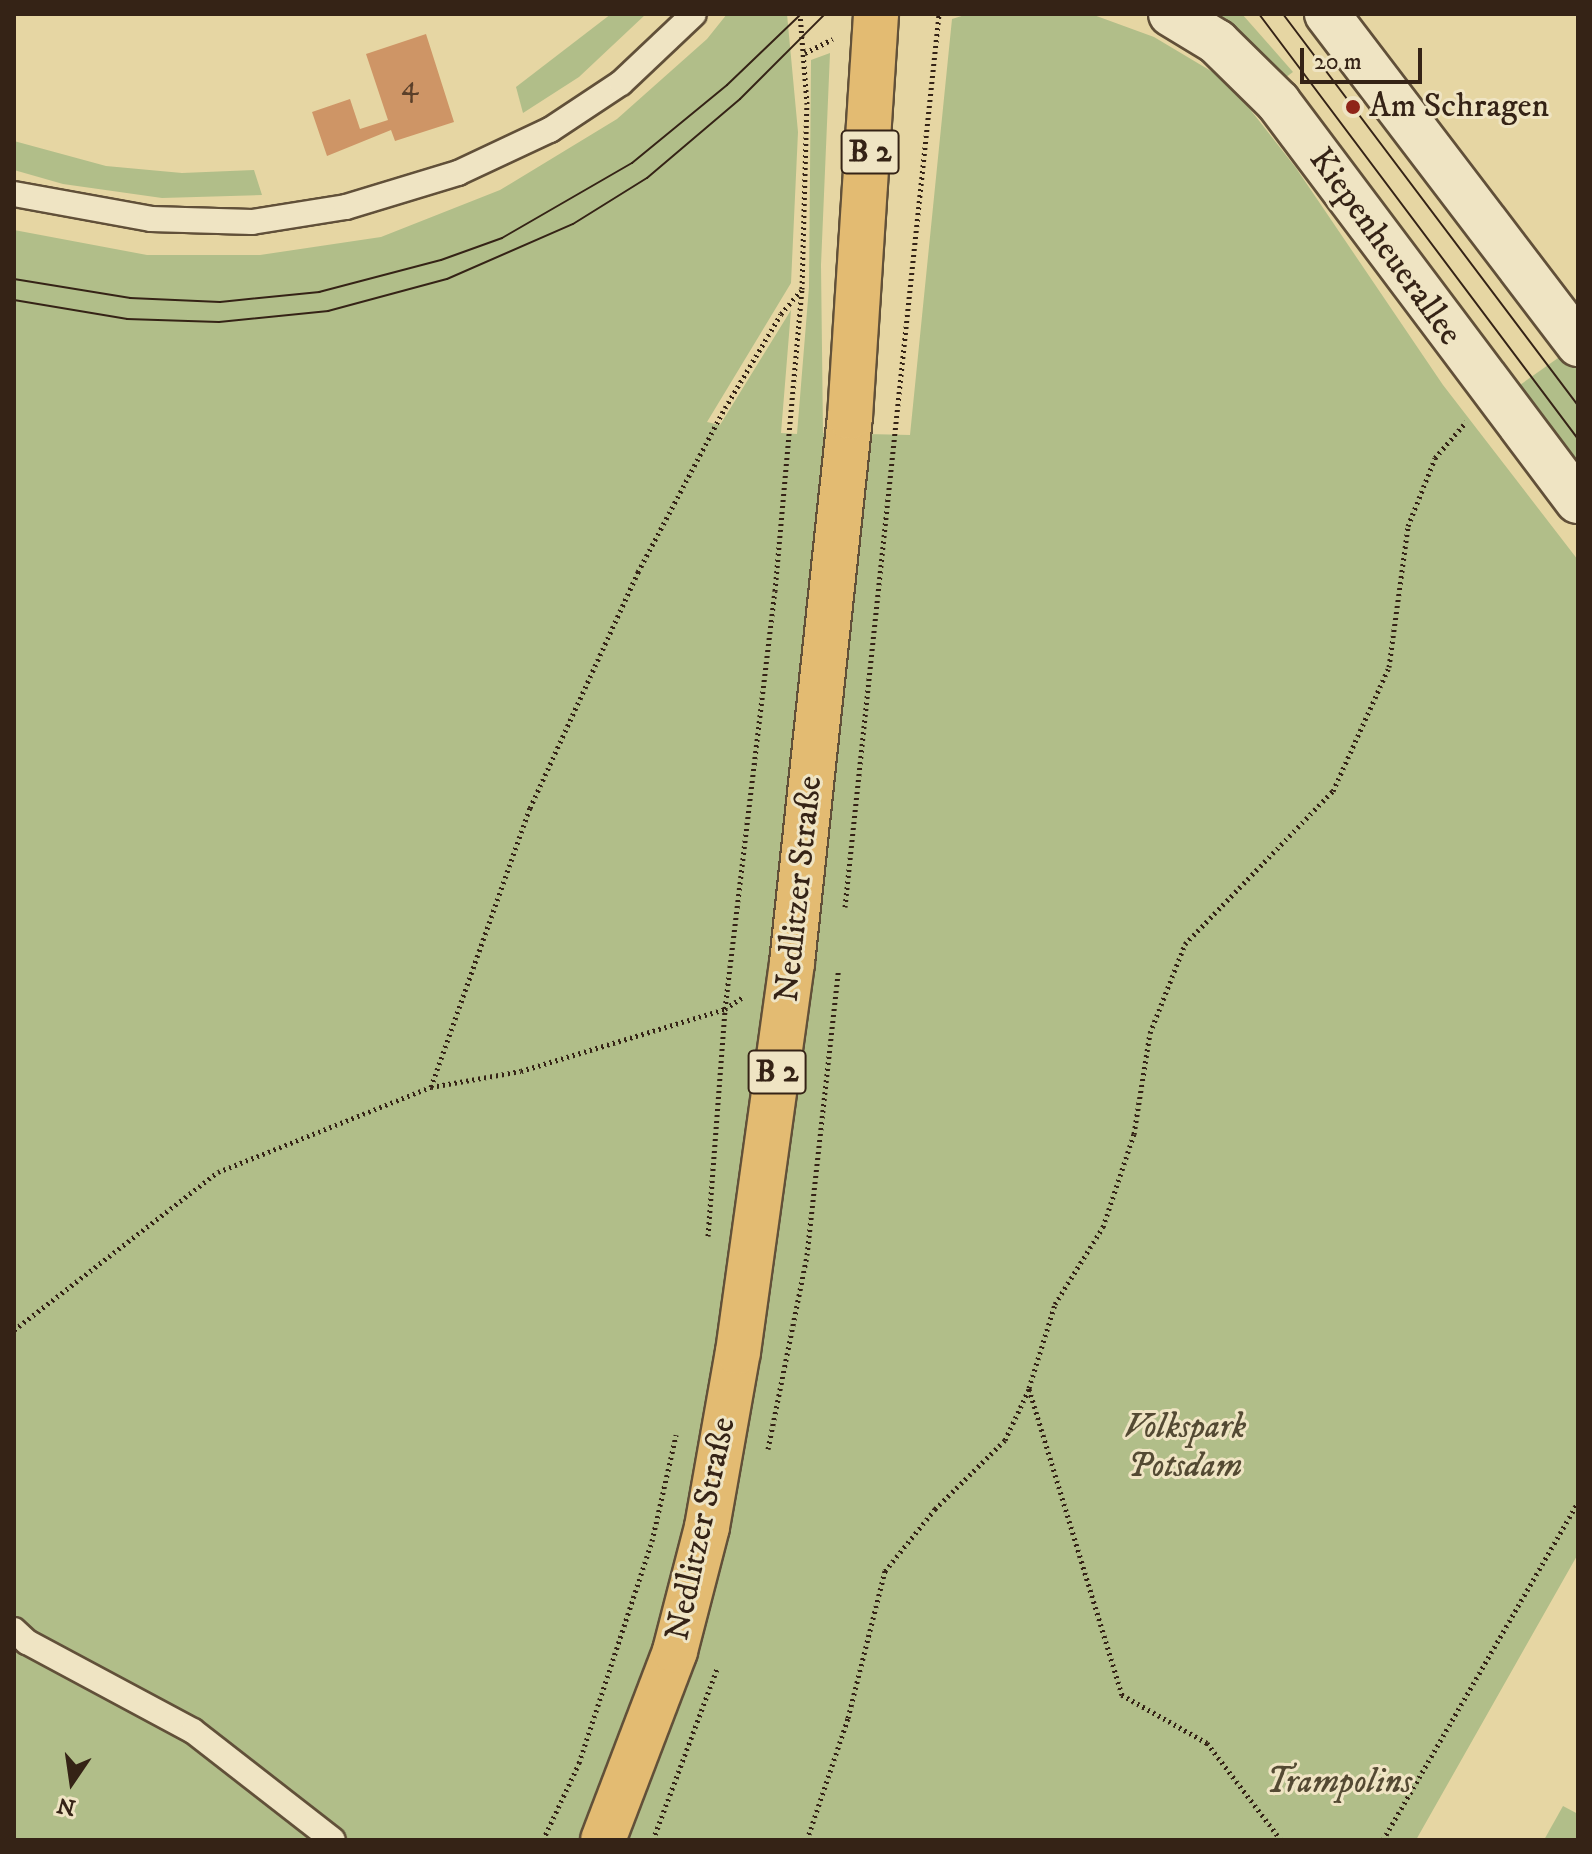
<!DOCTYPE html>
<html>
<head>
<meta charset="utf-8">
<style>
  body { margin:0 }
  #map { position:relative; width:1592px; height:1854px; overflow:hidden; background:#e6d6a3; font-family:"IM FELL DW Pica",serif }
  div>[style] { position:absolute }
  .green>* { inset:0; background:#b1be89 }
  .building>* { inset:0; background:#ce9566 }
  .path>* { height:5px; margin-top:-2.5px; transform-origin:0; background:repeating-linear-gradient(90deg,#352316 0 2px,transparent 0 6px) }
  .roads { filter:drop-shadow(2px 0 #615039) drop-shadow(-2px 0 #615039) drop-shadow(0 2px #615039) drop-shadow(0 -2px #615039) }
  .lane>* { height:24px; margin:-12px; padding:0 12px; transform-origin:12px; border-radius:12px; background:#efe4c3 }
  .secondary>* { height:44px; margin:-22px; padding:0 22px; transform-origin:22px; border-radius:22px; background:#efe4c3 }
  .primary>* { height:44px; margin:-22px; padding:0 22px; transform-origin:22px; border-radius:22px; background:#e3bb72 }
  .tram>* { height:2px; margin:-1px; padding:0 1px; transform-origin:1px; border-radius:1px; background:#352316 }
  .dots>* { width:22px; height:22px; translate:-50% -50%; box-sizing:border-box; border:4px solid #efe4c3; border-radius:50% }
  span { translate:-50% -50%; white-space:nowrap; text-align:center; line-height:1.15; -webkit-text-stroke:6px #efe4c3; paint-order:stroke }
  .number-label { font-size:30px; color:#5b402a }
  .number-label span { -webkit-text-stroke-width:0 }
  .shield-label span { padding:2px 6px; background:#efe4c3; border:2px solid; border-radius:6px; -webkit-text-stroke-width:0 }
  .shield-label { font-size:32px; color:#352316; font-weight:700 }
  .poi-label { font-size:34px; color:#352316 }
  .left { translate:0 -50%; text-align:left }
  .street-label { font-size:34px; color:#352316 }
  .park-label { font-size:34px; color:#544a33; font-style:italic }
  .frame { position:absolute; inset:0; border:16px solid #352316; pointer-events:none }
  .north { position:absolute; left:32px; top:1742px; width:80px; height:80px; -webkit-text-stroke:6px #efe4c3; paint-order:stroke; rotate:193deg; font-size:22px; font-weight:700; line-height:32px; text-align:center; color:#352316 }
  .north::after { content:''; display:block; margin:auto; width:28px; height:36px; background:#352316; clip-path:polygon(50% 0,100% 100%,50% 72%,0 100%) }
  .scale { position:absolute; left:1300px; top:48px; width:122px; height:36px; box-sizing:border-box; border:4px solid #352316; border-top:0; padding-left:10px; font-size:24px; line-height:28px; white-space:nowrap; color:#352316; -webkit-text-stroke:6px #efe4c3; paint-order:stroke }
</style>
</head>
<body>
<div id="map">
  <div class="green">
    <div style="clip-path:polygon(611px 14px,646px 14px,579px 77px,523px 113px,516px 87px)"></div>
    <div style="clip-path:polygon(727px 14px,787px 14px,798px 132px,791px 283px,707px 422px,720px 425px,791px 310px,781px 433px,797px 434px,809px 287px,811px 60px,830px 53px,821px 265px,823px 433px,910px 435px,952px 19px,968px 14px,1091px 14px,1154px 37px,1216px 74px,1249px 108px,1296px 168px,1443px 385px,1578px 560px,1578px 1554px,1416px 1840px,14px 1840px,14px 230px,147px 255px,260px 255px,381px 237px,500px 190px,617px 119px,707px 39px)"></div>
    <div style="clip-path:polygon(1202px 14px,1242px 14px,1293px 72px,1278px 83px)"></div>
    <div style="clip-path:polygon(14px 141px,106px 166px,182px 173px,254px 170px,262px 195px,162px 198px,63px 184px,14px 170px)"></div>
    <div style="clip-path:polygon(1568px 351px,1578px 364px,1578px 479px,1510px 392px)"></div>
    <div style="clip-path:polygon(1563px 1806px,1578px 1814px,1578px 1840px,1544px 1840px)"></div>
  </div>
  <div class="building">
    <div style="clip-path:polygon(426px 34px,454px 122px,395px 141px,391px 130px,327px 156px,312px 112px,350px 99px,360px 129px,388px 120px,366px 54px)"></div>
  </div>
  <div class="path">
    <div style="left:805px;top:53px;width:31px;rotate:-27deg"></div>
    <div style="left:845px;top:907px;width:898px;rotate:-83.99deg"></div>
    <div style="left:431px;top:1087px;width:296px;rotate:-70.5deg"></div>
    <div style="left:530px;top:808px;width:260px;rotate:-65.4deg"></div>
    <div style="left:638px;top:572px;width:186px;rotate:-62.1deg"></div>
    <div style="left:725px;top:408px;width:109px;rotate:-59.2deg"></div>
    <div style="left:781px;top:314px;width:31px;rotate:-50deg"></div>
    <div style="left:708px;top:1236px;width:228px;rotate:-85.7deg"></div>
    <div style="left:725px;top:1009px;width:421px;rotate:-83.2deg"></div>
    <div style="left:775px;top:591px;width:303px;rotate:-84.9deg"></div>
    <div style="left:802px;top:289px;width:185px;rotate:-88.5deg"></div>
    <div style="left:807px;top:104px;width:90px;rotate:-94.4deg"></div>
    <div style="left:14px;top:1330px;width:258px;rotate:-37.8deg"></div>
    <div style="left:218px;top:1172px;width:229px;rotate:-21.8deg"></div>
    <div style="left:431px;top:1087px;width:91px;rotate:-10.1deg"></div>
    <div style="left:521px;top:1071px;width:213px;rotate:-16.9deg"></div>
    <div style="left:725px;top:1009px;width:23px;rotate:-34deg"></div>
    <div style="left:768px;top:1449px;width:198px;rotate:-78.6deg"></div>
    <div style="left:807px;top:1255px;width:285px;rotate:-83.7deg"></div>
    <div style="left:543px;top:1840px;width:85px;rotate:-64.9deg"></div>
    <div style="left:579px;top:1763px;width:234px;rotate:-71.8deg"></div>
    <div style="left:652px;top:1541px;width:109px;rotate:-77.2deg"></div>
    <div style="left:653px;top:1840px;width:183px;rotate:-69.5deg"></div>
    <div style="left:807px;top:1840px;width:129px;rotate:-71.4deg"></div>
    <div style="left:848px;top:1718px;width:152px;rotate:-75.9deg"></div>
    <div style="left:885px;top:1571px;width:80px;rotate:-51.1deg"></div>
    <div style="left:935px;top:1509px;width:98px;rotate:-44.6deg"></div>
    <div style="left:1005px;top:1440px;width:56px;rotate:-64.8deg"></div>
    <div style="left:1281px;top:1840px;width:122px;rotate:-127.3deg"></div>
    <div style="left:1207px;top:1743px;width:98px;rotate:-150.5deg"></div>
    <div style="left:1122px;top:1695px;width:321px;rotate:-106.9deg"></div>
    <div style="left:1029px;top:1388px;width:88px;rotate:-72.8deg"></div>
    <div style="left:1055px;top:1304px;width:91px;rotate:-58.1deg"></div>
    <div style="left:1103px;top:1227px;width:98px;rotate:-71.6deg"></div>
    <div style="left:1134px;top:1134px;width:102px;rotate:-81deg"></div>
    <div style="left:1150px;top:1033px;width:96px;rotate:-68.5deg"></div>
    <div style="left:1185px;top:944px;width:213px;rotate:-46deg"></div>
    <div style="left:1333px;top:791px;width:136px;rotate:-65.7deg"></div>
    <div style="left:1389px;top:667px;width:142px;rotate:-82.3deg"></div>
    <div style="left:1408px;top:526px;width:73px;rotate:-68.3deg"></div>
    <div style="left:1435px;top:458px;width:48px;rotate:-49.3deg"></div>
    <div style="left:1383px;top:1840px;width:390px;rotate:-60deg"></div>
  </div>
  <div class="roads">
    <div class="lane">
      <div style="left:14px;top:194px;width:139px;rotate:10.3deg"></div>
      <div style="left:151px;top:219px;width:101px;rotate:1.7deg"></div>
      <div style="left:252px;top:222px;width:95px;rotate:-9.1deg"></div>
      <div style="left:346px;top:207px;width:117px;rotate:-16.9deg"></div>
      <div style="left:458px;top:173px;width:102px;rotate:-25.1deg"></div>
      <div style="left:550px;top:130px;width:85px;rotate:-33.5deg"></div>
      <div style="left:621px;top:83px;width:100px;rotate:-43.4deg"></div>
      <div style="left:14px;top:1630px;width:18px;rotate:43deg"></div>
      <div style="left:27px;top:1642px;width:188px;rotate:28.2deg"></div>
      <div style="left:193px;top:1731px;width:177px;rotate:37.9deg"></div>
    </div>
    <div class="secondary">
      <div style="left:1171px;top:14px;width:54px;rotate:31.3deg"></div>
      <div style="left:1217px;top:42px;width:86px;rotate:44.5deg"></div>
      <div style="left:1278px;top:102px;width:499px;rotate:53.1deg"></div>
      <div style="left:1327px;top:14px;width:415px;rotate:52.7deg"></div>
    </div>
    <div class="primary">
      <div style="left:603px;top:1840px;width:202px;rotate:-69.1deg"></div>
      <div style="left:675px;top:1651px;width:128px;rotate:-75.5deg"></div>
      <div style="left:707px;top:1527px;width:178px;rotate:-80deg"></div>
      <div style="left:738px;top:1352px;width:393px;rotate:-82.1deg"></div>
      <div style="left:792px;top:963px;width:549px;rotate:-83.94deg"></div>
      <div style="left:850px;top:417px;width:404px;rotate:-86.3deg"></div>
    </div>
  </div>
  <div class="tram">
    <div style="left:1259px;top:14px;width:531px;rotate:53.11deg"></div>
    <div style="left:1283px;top:14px;width:491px;rotate:53deg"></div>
    <div style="left:14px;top:279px;width:118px;rotate:9.3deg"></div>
    <div style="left:130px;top:298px;width:90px;rotate:2.5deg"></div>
    <div style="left:220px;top:302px;width:100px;rotate:-5.8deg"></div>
    <div style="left:319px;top:292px;width:126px;rotate:-14.7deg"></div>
    <div style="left:441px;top:260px;width:65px;rotate:-19.8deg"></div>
    <div style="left:502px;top:238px;width:150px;rotate:-30deg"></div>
    <div style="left:632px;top:163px;width:123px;rotate:-39.4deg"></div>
    <div style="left:727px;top:85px;width:103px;rotate:-43.8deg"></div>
    <div style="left:14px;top:300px;width:115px;rotate:9.5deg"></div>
    <div style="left:127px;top:319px;width:92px;rotate:1.9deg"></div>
    <div style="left:219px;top:322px;width:110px;rotate:-5.8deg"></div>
    <div style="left:328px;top:311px;width:123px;rotate:-15.1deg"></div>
    <div style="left:447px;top:279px;width:137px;rotate:-23.6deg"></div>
    <div style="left:573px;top:224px;width:87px;rotate:-31.9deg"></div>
    <div style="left:647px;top:178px;width:122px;rotate:-40.3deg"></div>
    <div style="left:740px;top:99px;width:120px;rotate:-45deg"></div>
  </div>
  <div class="dots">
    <div style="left:1353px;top:107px;background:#8f2418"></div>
  </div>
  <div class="number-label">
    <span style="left:410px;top:87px">4</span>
  </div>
  <div class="shield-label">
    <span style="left:870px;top:152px">B 2</span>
    <span style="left:777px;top:1072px">B 2</span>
  </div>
  <div class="poi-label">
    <span class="left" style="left:1369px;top:107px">Am Schragen</span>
  </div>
  <div class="street-label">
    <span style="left:1385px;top:247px;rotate:54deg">Kiepenheuerallee</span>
    <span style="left:799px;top:889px;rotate:-84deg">Nedlitzer Straße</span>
    <span style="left:701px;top:1529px;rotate:-78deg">Nedlitzer Straße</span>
  </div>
  <div class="park-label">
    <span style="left:1185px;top:1447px">Volkspark<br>Potsdam</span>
    <span style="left:1339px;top:1783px">Trampolins</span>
  </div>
  <div class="frame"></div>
  <div class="north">N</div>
  <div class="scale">20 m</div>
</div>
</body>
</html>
